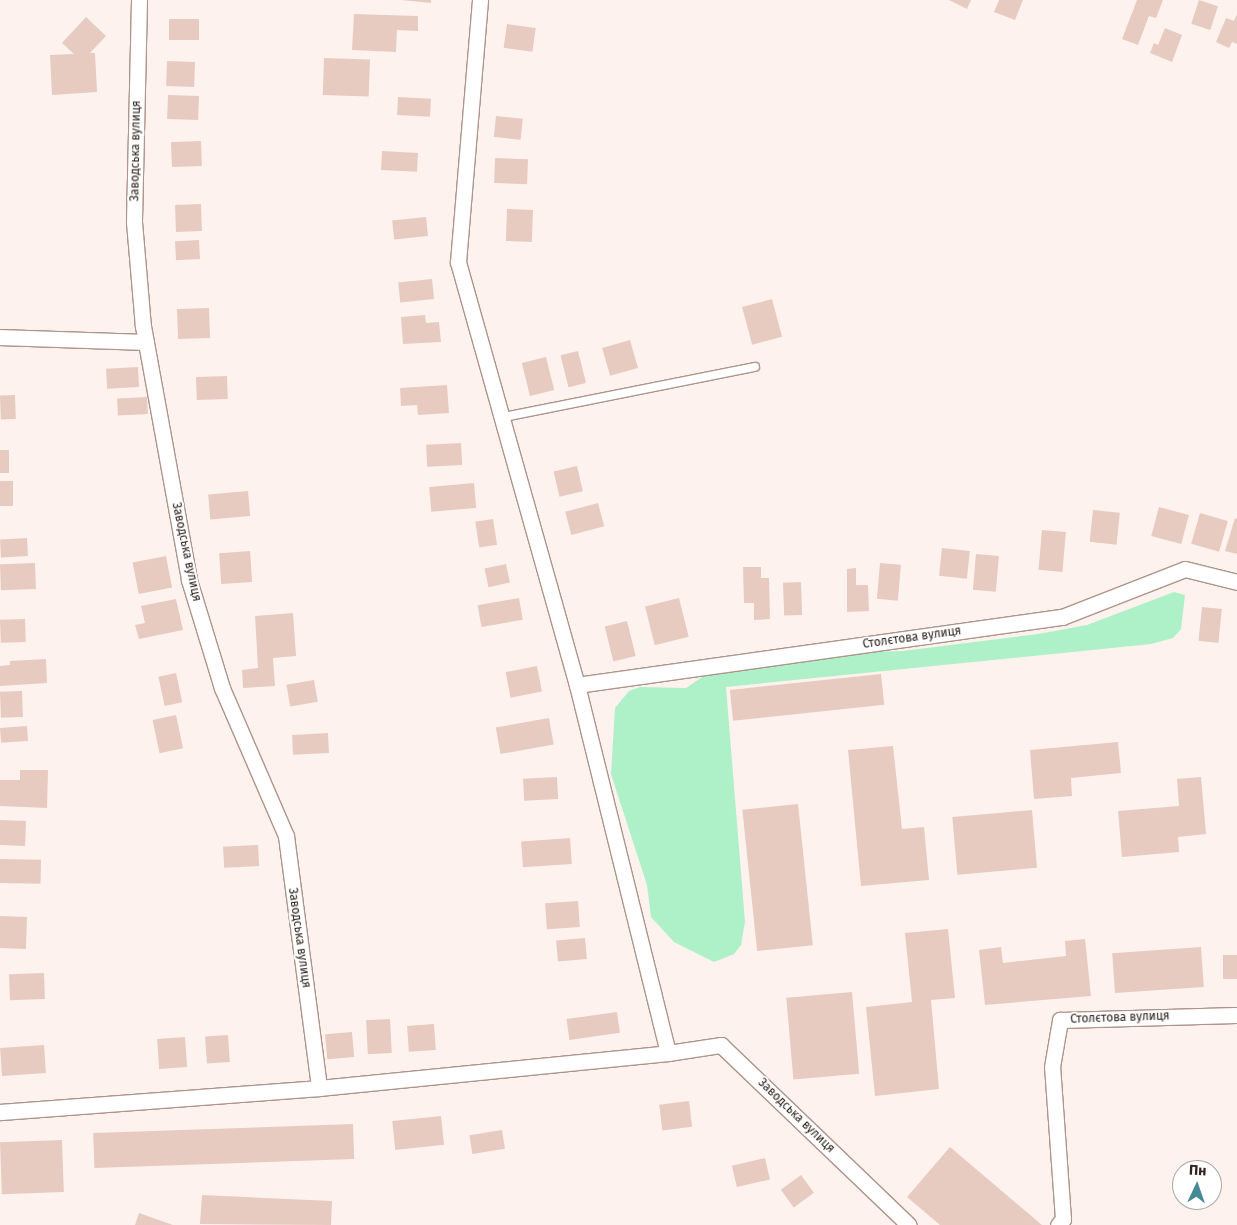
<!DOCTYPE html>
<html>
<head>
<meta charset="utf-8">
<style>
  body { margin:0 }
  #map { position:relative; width:1237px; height:1225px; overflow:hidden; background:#fef2ee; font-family:"Fira Sans",sans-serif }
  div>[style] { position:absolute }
  .green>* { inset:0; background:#aef0c7 }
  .building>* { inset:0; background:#e7cbc0; transform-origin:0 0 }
  .roads { filter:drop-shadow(1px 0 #ae948a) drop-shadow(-1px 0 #ae948a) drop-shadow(0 1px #ae948a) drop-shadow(0 -1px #ae948a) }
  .lane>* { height:8px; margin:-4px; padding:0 4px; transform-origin:4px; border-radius:4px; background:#fff }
  .street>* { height:15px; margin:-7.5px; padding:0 7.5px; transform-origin:7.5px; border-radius:7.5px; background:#fff }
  span { translate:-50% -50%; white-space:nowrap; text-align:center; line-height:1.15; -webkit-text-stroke:4px #fff; paint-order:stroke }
  .street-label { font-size:12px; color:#2e231f }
  .north { position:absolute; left:1172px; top:1160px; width:50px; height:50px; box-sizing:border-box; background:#fff; border:1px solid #aba7a5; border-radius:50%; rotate:3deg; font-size:14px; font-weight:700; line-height:20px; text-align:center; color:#2e231f }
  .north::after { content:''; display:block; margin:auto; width:18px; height:22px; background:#458b95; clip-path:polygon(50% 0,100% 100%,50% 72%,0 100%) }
</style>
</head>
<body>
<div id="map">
  <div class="green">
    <div style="clip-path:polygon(1174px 592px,1185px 595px,1181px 629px,1173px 638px,1151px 644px,726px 687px,745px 922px,741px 945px,734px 954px,714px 962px,674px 942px,651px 917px,647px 885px,611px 774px,615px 708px,629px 691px,640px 687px,686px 688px,705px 675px,832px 653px,903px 651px,1038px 634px,1087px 625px)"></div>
  </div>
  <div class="building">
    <div style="clip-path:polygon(401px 0,431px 0,431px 3px)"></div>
    <div style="clip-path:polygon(949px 0,971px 0,967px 9px)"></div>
    <div style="clip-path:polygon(999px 0,1023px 0,1015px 20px,994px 12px)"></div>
    <div style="clip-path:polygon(1137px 0,1163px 0,1156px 18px,1149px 16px,1138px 45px,1122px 39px)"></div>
    <div style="left:1199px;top:0;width:20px;height:25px;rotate:18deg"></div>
    <div style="clip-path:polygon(354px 14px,418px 16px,418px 31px,397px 30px,396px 52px,352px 50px)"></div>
    <div style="clip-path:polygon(1237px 14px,1237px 44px,1232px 42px,1229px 48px,1216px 42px,1226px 18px,1234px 21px)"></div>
    <div style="clip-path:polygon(86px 17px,106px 36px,90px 53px,95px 53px,97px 92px,52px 95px,50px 55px,74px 54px,62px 43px)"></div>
    <div style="left:169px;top:19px;width:30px;height:21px"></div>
    <div style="left:507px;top:24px;width:29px;height:24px;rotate:8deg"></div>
    <div style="clip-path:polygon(1165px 28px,1182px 35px,1172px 62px,1150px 53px,1154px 43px,1158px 45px)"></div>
    <div style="left:324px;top:58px;width:46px;height:37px;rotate:2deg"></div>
    <div style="left:167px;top:61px;width:28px;height:25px;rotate:2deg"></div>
    <div style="left:168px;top:95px;width:31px;height:24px;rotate:2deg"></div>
    <div style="left:398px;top:97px;width:33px;height:18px;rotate:3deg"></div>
    <div style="left:496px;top:116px;width:27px;height:21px;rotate:6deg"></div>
    <div style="left:201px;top:141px;width:25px;height:30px;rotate:88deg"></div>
    <div style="left:382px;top:151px;width:36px;height:19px;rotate:3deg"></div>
    <div style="left:495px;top:158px;width:33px;height:25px;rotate:2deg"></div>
    <div style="left:201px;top:204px;width:27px;height:26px;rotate:88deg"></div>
    <div style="left:507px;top:209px;width:26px;height:32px;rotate:2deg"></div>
    <div style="left:426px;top:217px;width:19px;height:34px;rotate:84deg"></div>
    <div style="left:199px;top:240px;width:19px;height:24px;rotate:87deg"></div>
    <div style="left:432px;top:279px;width:20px;height:34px;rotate:84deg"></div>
    <div style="left:772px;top:299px;width:39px;height:31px;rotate:75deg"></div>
    <div style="left:209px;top:308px;width:30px;height:32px;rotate:88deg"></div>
    <div style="clip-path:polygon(425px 315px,426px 323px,439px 322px,441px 342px,403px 344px,401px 317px)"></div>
    <div style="left:630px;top:340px;width:29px;height:29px;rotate:74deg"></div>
    <div style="left:578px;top:351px;width:33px;height:18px;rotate:76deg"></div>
    <div style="left:546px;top:357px;width:34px;height:25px;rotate:76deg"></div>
    <div style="left:138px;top:367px;width:20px;height:32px;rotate:87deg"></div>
    <div style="left:227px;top:376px;width:23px;height:31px;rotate:88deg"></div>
    <div style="clip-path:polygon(447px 385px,449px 413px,418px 415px,417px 405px,401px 406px,400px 388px)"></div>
    <div style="left:15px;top:395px;width:24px;height:15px;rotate:88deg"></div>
    <div style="left:147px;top:397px;width:17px;height:30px;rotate:87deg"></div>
    <div style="left:461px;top:443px;width:22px;height:35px;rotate:87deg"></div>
    <div style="left:0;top:450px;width:9px;height:23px"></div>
    <div style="left:577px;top:466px;width:26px;height:24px;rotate:77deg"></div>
    <div style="left:0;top:481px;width:13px;height:25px"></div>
    <div style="left:474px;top:483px;width:25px;height:45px;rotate:85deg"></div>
    <div style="left:248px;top:491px;width:25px;height:40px;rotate:85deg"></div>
    <div style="left:598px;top:503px;width:24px;height:34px;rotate:75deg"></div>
    <div style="left:1159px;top:507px;width:31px;height:30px;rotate:15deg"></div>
    <div style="left:1093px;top:510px;width:27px;height:32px;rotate:6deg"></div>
    <div style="left:1200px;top:513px;width:29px;height:32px;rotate:16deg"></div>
    <div style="clip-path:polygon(1235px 518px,1237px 519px,1237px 554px,1225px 551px)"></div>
    <div style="left:493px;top:519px;width:26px;height:18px;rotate:81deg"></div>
    <div style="left:1042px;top:530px;width:24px;height:40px;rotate:5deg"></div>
    <div style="left:27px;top:538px;width:18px;height:27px;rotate:87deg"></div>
    <div style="left:942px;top:548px;width:28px;height:28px;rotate:6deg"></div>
    <div style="left:250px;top:551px;width:31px;height:31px;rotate:86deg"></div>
    <div style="left:976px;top:554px;width:23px;height:36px;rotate:5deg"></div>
    <div style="left:166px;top:556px;width:32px;height:34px;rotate:79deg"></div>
    <div style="left:35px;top:563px;width:26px;height:35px;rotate:88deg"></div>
    <div style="left:880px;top:563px;width:21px;height:36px;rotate:5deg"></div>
    <div style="left:506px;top:564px;width:19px;height:22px;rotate:78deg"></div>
    <div style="clip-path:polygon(743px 567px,761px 567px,761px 578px,769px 578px,770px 619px,754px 620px,754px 603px,744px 603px)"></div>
    <div style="clip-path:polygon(856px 568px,856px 585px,868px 585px,869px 611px,847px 612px,847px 569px)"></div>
    <div style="left:801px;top:582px;width:33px;height:18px;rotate:88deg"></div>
    <div style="left:519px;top:598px;width:22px;height:42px;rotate:80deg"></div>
    <div style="left:679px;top:598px;width:40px;height:35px;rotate:76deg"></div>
    <div style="clip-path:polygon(176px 599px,183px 630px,139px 639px,135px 625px,145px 623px,141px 606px)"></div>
    <div style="left:1202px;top:607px;width:20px;height:34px;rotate:6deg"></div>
    <div style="clip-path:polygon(293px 613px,296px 656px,273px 658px,275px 686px,243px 688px,242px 670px,258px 668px,255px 616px)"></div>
    <div style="left:25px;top:619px;width:23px;height:25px;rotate:88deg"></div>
    <div style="left:627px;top:621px;width:36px;height:23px;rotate:76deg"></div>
    <div style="clip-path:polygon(46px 659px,47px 683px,0 686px,0 666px,10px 665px,10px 661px)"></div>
    <div style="left:537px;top:666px;width:26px;height:32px;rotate:79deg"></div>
    <div style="left:176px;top:673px;width:30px;height:18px;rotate:78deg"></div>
    <div style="left:881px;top:674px;width:31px;height:152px;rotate:84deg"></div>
    <div style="left:314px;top:680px;width:22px;height:28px;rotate:80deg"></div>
    <div style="left:22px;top:691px;width:26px;height:22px;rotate:88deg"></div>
    <div style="left:176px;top:715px;width:34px;height:24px;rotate:78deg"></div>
    <div style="left:549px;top:718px;width:27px;height:54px;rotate:80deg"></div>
    <div style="left:27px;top:726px;width:15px;height:27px;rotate:86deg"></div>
    <div style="left:328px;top:733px;width:20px;height:36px;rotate:87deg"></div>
    <div style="clip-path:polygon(1118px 742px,1121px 773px,1071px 778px,1072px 796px,1034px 799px,1030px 750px)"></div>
    <div style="clip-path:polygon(893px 746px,902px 829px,924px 827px,929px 880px,861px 886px,848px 750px)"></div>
    <div style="clip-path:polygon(20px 770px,48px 770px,47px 808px,0 806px,0 780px,20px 780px)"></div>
    <div style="left:557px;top:777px;width:22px;height:34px;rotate:87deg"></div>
    <div style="clip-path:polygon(1201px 777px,1206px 834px,1178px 837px,1179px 852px,1122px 857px,1118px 811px,1179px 806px,1177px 779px)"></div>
    <div style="left:798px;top:804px;width:142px;height:56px;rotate:84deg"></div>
    <div style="left:1032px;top:810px;width:58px;height:80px;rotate:85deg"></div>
    <div style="left:0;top:820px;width:26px;height:25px;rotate:2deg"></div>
    <div style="left:570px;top:838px;width:26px;height:49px;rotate:86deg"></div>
    <div style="left:258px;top:845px;width:21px;height:35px;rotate:87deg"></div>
    <div style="left:0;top:859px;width:41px;height:24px;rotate:1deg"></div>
    <div style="left:578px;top:901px;width:26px;height:33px;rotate:86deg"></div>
    <div style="left:0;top:916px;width:27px;height:32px;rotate:2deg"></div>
    <div style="clip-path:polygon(948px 929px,955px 998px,931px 1000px,939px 1089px,875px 1096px,866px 1007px,912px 1002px,905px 933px)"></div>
    <div style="left:585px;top:938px;width:21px;height:29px;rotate:85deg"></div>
    <div style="clip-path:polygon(1085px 939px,1091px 996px,985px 1005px,979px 950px,1001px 947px,1003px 963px,1066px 956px,1065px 941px)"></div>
    <div style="left:1201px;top:947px;width:40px;height:89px;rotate:86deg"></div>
    <div style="left:1223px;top:955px;width:14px;height:24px"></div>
    <div style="left:44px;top:973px;width:26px;height:35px;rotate:88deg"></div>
    <div style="left:852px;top:992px;width:82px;height:66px;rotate:85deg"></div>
    <div style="left:617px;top:1012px;width:21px;height:51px;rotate:82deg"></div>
    <div style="left:390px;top:1019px;width:34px;height:24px;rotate:87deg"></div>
    <div style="left:434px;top:1024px;width:26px;height:27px;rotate:86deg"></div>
    <div style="left:352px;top:1032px;width:25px;height:27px;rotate:85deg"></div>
    <div style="left:228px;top:1035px;width:27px;height:23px;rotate:86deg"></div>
    <div style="left:185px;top:1037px;width:30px;height:28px;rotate:86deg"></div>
    <div style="left:44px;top:1045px;width:28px;height:44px;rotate:86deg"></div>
    <div style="left:689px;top:1101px;width:26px;height:30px;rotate:83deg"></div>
    <div style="left:441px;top:1116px;width:29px;height:49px;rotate:84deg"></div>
    <div style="left:353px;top:1124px;width:35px;height:260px;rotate:88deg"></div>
    <div style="left:502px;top:1130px;width:19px;height:33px;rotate:81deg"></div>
    <div style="left:62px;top:1140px;width:52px;height:62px;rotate:88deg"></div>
    <div style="clip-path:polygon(950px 1147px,1042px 1225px,940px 1225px,907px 1197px)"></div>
    <div style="left:765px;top:1158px;width:22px;height:34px;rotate:77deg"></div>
    <div style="left:801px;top:1175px;width:22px;height:25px;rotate:54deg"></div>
    <div style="clip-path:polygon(202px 1195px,332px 1201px,331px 1225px,200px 1224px)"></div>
    <div style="clip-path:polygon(139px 1213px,173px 1225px,135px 1225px)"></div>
  </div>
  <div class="roads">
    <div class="lane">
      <div style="left:499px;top:418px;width:261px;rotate:-11.3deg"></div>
    </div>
    <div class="street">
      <div style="left:139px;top:0;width:222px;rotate:91.3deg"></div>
      <div style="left:134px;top:222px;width:104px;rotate:85.1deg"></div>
      <div style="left:143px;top:326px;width:258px;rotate:79.7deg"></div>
      <div style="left:189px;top:580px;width:113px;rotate:73deg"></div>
      <div style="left:222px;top:688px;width:161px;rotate:66.6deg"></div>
      <div style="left:286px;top:836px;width:254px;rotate:82.5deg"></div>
      <div style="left:480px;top:0;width:263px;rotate:94.8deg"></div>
      <div style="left:458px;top:262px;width:439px;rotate:74.3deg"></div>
      <div style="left:577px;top:685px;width:379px;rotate:76.1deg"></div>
      <div style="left:668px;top:1053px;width:54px;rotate:-8.6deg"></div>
      <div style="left:721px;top:1045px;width:260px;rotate:43.8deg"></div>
      <div style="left:0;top:337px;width:146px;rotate:2deg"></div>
      <div style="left:577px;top:685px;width:490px;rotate:-8deg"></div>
      <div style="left:1062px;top:617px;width:132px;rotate:-21.3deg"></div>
      <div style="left:1185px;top:569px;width:54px;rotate:14deg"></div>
      <div style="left:0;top:1112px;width:320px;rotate:-4.3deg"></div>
      <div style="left:319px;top:1088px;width:351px;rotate:-5.7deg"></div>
      <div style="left:1058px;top:1225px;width:8px;rotate:-50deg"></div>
      <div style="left:1063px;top:1219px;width:152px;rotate:-94.1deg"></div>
      <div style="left:1052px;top:1067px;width:48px;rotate:-80.3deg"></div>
      <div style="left:1060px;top:1020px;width:177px;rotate:-1.6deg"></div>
    </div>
  </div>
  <div class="street-label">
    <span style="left:136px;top:151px;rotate:-89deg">Заводська вулиця</span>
    <span style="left:186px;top:552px;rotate:78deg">Заводська вулиця</span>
    <span style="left:912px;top:638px;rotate:-8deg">Столєтова вулиця</span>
    <span style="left:299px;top:938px;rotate:82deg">Заводська вулиця</span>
    <span style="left:1120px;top:1018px;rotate:-2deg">Столєтова вулиця</span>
    <span style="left:796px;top:1116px;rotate:44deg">Заводська вулиця</span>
  </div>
  <div class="north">Пн</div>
</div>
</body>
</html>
